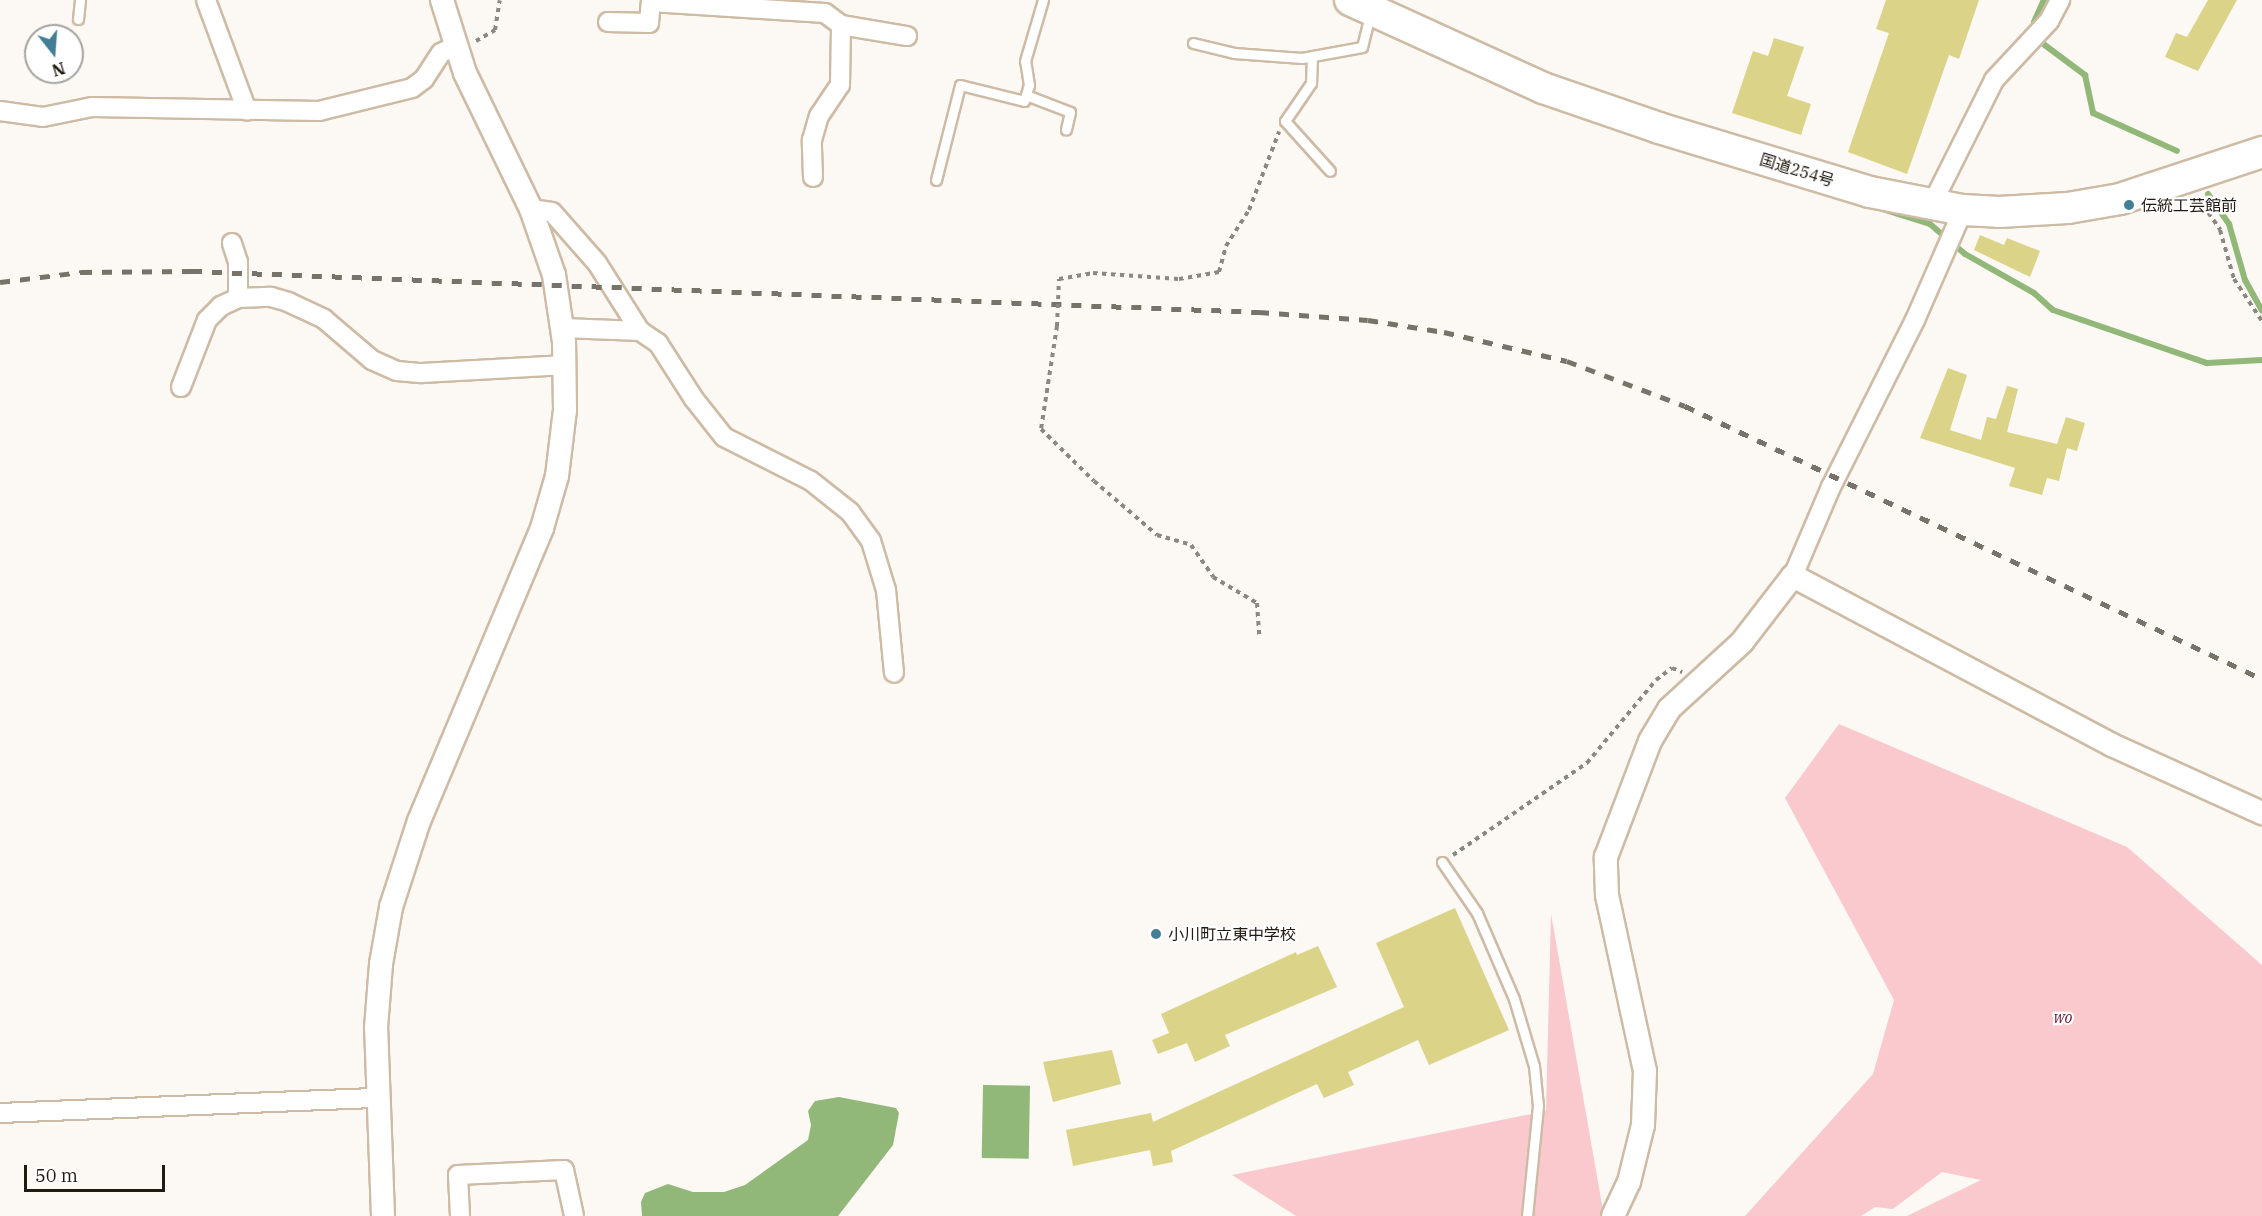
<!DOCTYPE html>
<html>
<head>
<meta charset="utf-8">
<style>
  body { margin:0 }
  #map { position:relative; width:2262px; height:1216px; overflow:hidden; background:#fcf8f3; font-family:"IBM Plex Serif","Noto Sans JP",serif }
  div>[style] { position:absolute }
  .green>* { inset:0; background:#f9c9cd }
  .water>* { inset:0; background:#91b878; transform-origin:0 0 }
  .stream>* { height:6px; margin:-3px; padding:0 3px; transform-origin:3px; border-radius:3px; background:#91b878 }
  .building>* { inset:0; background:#dbd387 }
  .path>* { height:4px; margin-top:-2px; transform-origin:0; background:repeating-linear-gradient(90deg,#8c8780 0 4.5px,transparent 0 9px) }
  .roads { filter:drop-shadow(2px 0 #cebba5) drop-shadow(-2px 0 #cebba5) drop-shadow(0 2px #cebba5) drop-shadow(0 -2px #cebba5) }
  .service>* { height:9px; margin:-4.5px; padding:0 4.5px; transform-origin:4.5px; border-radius:4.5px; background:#fff }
  .minor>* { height:18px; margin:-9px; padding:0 9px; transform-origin:9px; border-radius:9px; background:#fff }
  .tertiary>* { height:22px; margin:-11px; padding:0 11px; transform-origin:11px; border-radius:11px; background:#fff }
  .trunk>* { height:30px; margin:-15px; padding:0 15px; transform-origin:15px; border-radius:15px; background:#fff }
  .rail>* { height:4.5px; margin-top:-2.25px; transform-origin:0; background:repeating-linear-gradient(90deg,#77726a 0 10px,transparent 0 20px) }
  .path-bridge>* { height:4px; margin-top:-2px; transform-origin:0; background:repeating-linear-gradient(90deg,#8c8780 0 4.5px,transparent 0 9px) }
  .dots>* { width:16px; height:16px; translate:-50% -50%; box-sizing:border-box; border:3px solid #fff; border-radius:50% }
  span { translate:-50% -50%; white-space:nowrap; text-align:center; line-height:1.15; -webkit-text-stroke:4.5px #fff; paint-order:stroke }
  .street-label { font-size:16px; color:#201a11 }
  .poi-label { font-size:16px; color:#201a11 }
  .left { translate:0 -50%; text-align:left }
  .park-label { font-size:16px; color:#6f102a; font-style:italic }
  .north { position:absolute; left:24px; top:24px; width:60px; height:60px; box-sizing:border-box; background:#fff; border:2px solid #a6a3a0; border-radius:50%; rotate:163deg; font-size:16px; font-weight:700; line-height:24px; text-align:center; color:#201a11 }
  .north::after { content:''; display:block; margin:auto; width:21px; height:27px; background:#427e95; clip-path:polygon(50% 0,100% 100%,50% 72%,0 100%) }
  .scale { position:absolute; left:24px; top:1165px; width:141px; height:27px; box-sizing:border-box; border:3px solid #201a11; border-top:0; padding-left:8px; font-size:18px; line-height:21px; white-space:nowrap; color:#201a11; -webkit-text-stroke:4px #fff; paint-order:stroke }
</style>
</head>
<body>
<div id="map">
  <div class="green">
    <div style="clip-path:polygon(1839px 724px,2127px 847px,2262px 965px,2262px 1216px,1907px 1216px,1981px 1180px,1942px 1172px,1893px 1209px,1875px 1207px,1861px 1216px,1745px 1216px,1873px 1074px,1894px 1000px,1785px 798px)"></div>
    <div style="clip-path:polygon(1551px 914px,1604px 1216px,1296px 1216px,1232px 1175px,1546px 1111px)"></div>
  </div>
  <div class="water">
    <div style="left:983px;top:1085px;width:47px;height:73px;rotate:1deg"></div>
    <div style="clip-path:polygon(839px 1097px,896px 1108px,899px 1113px,893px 1145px,838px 1216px,642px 1216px,641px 1202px,645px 1193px,668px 1184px,693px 1192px,724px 1192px,745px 1185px,808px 1140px,811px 1125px,808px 1111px,815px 1101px)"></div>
  </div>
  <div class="stream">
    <div style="left:2034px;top:22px;width:24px;rotate:-66deg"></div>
    <div style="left:2042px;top:43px;width:54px;rotate:36.7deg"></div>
    <div style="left:2085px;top:75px;width:39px;rotate:78deg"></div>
    <div style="left:2093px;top:113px;width:92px;rotate:24.3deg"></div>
    <div style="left:2208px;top:194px;width:37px;rotate:55deg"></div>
    <div style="left:2229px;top:224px;width:58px;rotate:74.1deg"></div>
    <div style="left:2245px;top:280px;width:35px;rotate:61deg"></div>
    <div style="left:1882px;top:209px;width:50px;rotate:17.4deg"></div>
    <div style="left:1930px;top:224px;width:46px;rotate:40.6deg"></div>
    <div style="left:1965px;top:254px;width:79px;rotate:29.5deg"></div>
    <div style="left:2034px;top:293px;width:25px;rotate:42deg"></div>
    <div style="left:2053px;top:310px;width:163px;rotate:19deg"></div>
    <div style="left:2207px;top:363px;width:55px;rotate:-3.1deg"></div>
  </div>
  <div class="building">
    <div style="clip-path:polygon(1886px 0,1979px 0,1959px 59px,1949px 55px,1907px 174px,1848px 152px,1889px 33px,1876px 29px)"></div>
    <div style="clip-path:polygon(2208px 0,2237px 0,2198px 71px,2165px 57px,2176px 33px,2187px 37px)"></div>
    <div style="clip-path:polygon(1774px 38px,1804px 47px,1787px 96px,1811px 104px,1801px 135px,1732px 113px,1753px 51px,1768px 56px)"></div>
    <div style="clip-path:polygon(1980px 235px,2004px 245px,2007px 238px,2040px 251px,2030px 277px,1974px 250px)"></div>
    <div style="clip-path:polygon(1948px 368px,1967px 375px,1950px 430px,1981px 440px,1987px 417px,1996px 419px,2007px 386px,2018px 389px,2007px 432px,2057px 444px,2066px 417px,2085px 423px,2077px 451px,2067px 448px,2059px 481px,2047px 478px,2042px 495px,2009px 486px,2015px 468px,1920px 438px)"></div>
    <div style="clip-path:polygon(1455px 908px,1509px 1030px,1429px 1065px,1418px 1040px,1348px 1072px,1354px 1085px,1324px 1098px,1317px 1084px,1171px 1151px,1173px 1162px,1153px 1166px,1150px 1150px,1073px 1166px,1066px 1130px,1151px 1113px,1153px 1122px,1404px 1007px,1376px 943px)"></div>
    <div style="clip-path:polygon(1318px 946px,1337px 987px,1225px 1035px,1230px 1046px,1195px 1062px,1187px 1043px,1158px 1054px,1152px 1040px,1169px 1033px,1161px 1014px,1296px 952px,1297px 955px)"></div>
    <div style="clip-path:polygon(1112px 1050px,1121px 1084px,1053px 1102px,1043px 1062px)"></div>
  </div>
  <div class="path">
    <div style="left:476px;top:41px;width:22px;rotate:-30deg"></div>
    <div style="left:495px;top:30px;width:30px;rotate:-81deg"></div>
    <div style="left:2198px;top:198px;width:39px;rotate:55deg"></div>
    <div style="left:2220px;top:230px;width:51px;rotate:74.1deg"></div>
    <div style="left:2234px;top:279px;width:50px;rotate:56.3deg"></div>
    <div style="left:1059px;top:279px;width:35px;rotate:-10deg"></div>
    <div style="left:1093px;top:273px;width:86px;rotate:4deg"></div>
    <div style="left:1179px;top:279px;width:41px;rotate:-9.9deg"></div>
    <div style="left:1219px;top:272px;width:27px;rotate:-75deg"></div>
    <div style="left:1226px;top:246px;width:43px;rotate:-57.4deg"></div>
    <div style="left:1249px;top:210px;width:84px;rotate:-69deg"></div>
    <div style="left:1057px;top:326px;width:104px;rotate:98.8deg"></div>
    <div style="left:1041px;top:429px;width:74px;rotate:44.5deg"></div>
    <div style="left:1094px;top:481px;width:83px;rotate:40.6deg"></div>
    <div style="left:1157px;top:535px;width:35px;rotate:16deg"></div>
    <div style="left:1191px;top:545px;width:39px;rotate:55deg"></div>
    <div style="left:1213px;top:577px;width:51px;rotate:30.6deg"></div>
    <div style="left:1257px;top:603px;width:32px;rotate:86deg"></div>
    <div style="left:1453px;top:855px;width:163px;rotate:-34.5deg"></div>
    <div style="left:1587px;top:763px;width:108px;rotate:-50.3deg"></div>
    <div style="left:1656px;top:680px;width:20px;rotate:-37deg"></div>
    <div style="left:1672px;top:668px;width:11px;rotate:22deg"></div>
  </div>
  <div class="roads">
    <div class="service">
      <div style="left:78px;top:19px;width:19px;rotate:-84deg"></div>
      <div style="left:1193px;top:43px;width:42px;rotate:13.7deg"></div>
      <div style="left:1234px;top:53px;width:68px;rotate:4.2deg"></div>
      <div style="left:1302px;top:58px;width:61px;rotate:-10.4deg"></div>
      <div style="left:1362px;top:47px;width:34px;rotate:-76deg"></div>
      <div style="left:1312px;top:56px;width:27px;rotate:92deg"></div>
      <div style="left:1311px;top:83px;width:46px;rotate:124.4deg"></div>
      <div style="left:1285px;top:121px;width:67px;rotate:48deg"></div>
      <div style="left:1026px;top:95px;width:47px;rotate:21.1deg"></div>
      <div style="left:1070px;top:112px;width:18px;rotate:103deg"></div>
      <div style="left:936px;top:180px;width:98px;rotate:-75.8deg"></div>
      <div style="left:960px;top:85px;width:66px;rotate:14deg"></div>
      <div style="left:1024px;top:101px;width:17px;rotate:-73deg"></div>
      <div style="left:1029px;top:85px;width:24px;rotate:-99deg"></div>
      <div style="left:1025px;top:61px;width:64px;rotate:-73.6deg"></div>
      <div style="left:1442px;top:862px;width:62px;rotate:55.5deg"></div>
      <div style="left:1477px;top:913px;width:94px;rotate:66.7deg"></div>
      <div style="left:1514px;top:999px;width:70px;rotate:73.4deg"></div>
      <div style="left:1534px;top:1066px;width:40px;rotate:84.3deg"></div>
      <div style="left:1538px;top:1106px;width:111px;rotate:95.7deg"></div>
    </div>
    <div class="minor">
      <div style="left:206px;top:0;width:118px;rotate:69.7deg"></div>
      <div style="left:608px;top:22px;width:41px;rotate:1.4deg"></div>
      <div style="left:649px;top:23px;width:21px;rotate:-85deg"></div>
      <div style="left:651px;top:2px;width:174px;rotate:3.6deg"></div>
      <div style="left:825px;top:13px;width:20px;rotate:37deg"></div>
      <div style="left:841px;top:25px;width:67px;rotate:9.5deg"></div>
      <div style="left:0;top:111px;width:43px;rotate:7.9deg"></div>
      <div style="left:43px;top:117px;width:50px;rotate:-11.5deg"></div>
      <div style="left:92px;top:107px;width:227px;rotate:1deg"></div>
      <div style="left:319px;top:111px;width:96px;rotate:-13.9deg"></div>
      <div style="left:412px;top:88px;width:15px;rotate:-37deg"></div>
      <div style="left:424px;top:79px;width:31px;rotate:-57deg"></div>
      <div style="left:441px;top:53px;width:16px;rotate:-27deg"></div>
      <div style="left:813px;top:177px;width:37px;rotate:-92deg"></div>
      <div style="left:812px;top:140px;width:25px;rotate:-74deg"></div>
      <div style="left:819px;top:116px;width:37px;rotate:-56deg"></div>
      <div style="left:840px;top:85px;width:60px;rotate:-89deg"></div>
      <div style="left:1932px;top:204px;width:139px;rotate:-63.4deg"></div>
      <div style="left:1994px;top:80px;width:81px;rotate:-47deg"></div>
      <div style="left:2049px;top:21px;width:24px;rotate:-62deg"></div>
      <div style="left:531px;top:209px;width:21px;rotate:8deg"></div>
      <div style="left:552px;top:212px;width:68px;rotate:48.6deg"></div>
      <div style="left:597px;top:263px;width:80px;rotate:57.7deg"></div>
      <div style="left:238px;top:298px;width:33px;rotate:-2deg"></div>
      <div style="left:271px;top:297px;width:18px;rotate:16deg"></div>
      <div style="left:288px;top:302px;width:40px;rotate:25deg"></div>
      <div style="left:324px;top:319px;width:63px;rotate:40.5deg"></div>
      <div style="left:372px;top:360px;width:27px;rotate:24deg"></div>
      <div style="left:397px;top:371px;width:25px;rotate:5deg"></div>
      <div style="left:422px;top:373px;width:144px;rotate:-3.2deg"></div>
      <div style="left:563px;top:328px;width:77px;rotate:2.2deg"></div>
      <div style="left:640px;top:331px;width:22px;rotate:34deg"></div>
      <div style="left:658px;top:343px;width:67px;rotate:57.3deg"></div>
      <div style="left:694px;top:399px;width:48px;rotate:51.7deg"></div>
      <div style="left:724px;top:437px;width:97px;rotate:26.8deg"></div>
      <div style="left:811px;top:481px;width:50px;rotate:38.5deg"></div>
      <div style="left:850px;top:512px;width:36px;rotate:54deg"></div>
      <div style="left:871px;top:541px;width:51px;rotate:73deg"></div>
      <div style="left:886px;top:590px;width:83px;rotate:84.5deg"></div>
      <div style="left:181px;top:387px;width:72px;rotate:-68.8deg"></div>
      <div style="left:207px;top:320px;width:20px;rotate:-45deg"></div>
      <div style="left:221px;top:306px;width:19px;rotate:-25deg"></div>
      <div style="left:238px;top:298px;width:36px;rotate:-90deg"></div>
      <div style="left:238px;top:262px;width:20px;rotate:-108deg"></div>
      <div style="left:1793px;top:576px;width:97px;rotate:-66.9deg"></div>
      <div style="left:1831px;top:487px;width:187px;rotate:-63.3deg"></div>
      <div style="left:1915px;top:320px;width:120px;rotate:-66.4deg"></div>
      <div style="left:0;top:1113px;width:377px;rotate:-2.3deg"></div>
      <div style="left:460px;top:1216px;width:41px;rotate:-92.8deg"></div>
      <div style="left:458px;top:1175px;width:106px;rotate:-2.7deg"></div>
      <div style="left:564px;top:1170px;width:47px;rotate:77.7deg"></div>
    </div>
    <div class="tertiary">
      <div style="left:383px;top:1216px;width:188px;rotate:-92.1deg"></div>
      <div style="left:376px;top:1028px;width:64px;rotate:-85.5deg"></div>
      <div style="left:381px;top:964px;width:58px;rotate:-80deg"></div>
      <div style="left:391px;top:907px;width:90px;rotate:-72deg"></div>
      <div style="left:419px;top:821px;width:318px;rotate:-67.2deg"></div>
      <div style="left:542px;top:528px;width:54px;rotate:-73.9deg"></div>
      <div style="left:557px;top:476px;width:66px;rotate:-83.1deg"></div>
      <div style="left:565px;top:410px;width:68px;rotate:-90.8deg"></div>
      <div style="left:564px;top:342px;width:68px;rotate:-98.5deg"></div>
      <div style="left:554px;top:275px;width:70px;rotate:-109.2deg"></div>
      <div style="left:531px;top:209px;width:151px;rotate:-115.9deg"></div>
      <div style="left:465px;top:73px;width:77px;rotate:-107.5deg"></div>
      <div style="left:1613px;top:1216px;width:38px;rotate:-65deg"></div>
      <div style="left:1629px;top:1182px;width:59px;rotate:-76.2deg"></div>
      <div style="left:1643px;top:1125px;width:54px;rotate:-87.9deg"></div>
      <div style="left:1645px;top:1071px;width:180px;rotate:-102.2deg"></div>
      <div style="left:1607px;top:895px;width:38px;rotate:-92deg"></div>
      <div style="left:1606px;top:857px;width:124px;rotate:-69.2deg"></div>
      <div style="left:1650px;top:741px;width:37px;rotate:-59deg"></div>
      <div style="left:1669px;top:709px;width:99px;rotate:-42.5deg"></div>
      <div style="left:1742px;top:642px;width:83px;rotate:-52.3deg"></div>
      <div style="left:1793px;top:576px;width:361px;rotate:27.9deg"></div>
      <div style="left:2112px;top:745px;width:165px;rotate:24.4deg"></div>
    </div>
    <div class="trunk">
      <div style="left:1350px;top:0;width:212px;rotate:24.5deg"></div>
      <div style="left:1543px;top:88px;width:123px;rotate:19deg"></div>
      <div style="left:1659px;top:128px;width:220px;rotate:16.9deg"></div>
      <div style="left:1870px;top:192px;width:95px;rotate:11deg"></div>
      <div style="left:1963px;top:210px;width:36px;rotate:3deg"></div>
      <div style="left:1999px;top:212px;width:69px;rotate:-3.3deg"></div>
      <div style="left:2068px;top:208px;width:53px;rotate:-9.8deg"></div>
      <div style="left:2120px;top:199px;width:150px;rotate:-18.3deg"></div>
    </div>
  </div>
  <div class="rail">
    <div style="left:0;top:282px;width:83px;rotate:-7deg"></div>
    <div style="left:82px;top:272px;width:110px;rotate:-0.5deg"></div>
    <div style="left:192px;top:271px;width:1068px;rotate:2.2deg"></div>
    <div style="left:1259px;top:312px;width:109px;rotate:4.2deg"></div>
    <div style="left:1368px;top:320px;width:77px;rotate:9deg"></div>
    <div style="left:1444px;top:332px;width:126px;rotate:13.3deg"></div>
    <div style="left:1567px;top:361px;width:126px;rotate:20.9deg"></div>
    <div style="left:1685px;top:406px;width:638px;rotate:25.32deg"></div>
  </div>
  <div class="path-bridge">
    <div style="left:1057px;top:326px;width:47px;rotate:-87.6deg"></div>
  </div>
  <div class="dots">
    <div style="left:2129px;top:205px;background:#427e95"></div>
    <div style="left:1156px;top:934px;background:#427e95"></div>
  </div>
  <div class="street-label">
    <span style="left:1797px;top:170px;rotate:17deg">国道254号</span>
  </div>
  <div class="poi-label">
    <span class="left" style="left:2141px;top:205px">伝統工芸館前</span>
    <span class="left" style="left:1168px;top:934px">小川町立東中学校</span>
  </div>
  <div class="park-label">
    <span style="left:2063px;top:1017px">wo</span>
  </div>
  <div class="north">N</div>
  <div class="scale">50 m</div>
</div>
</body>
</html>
